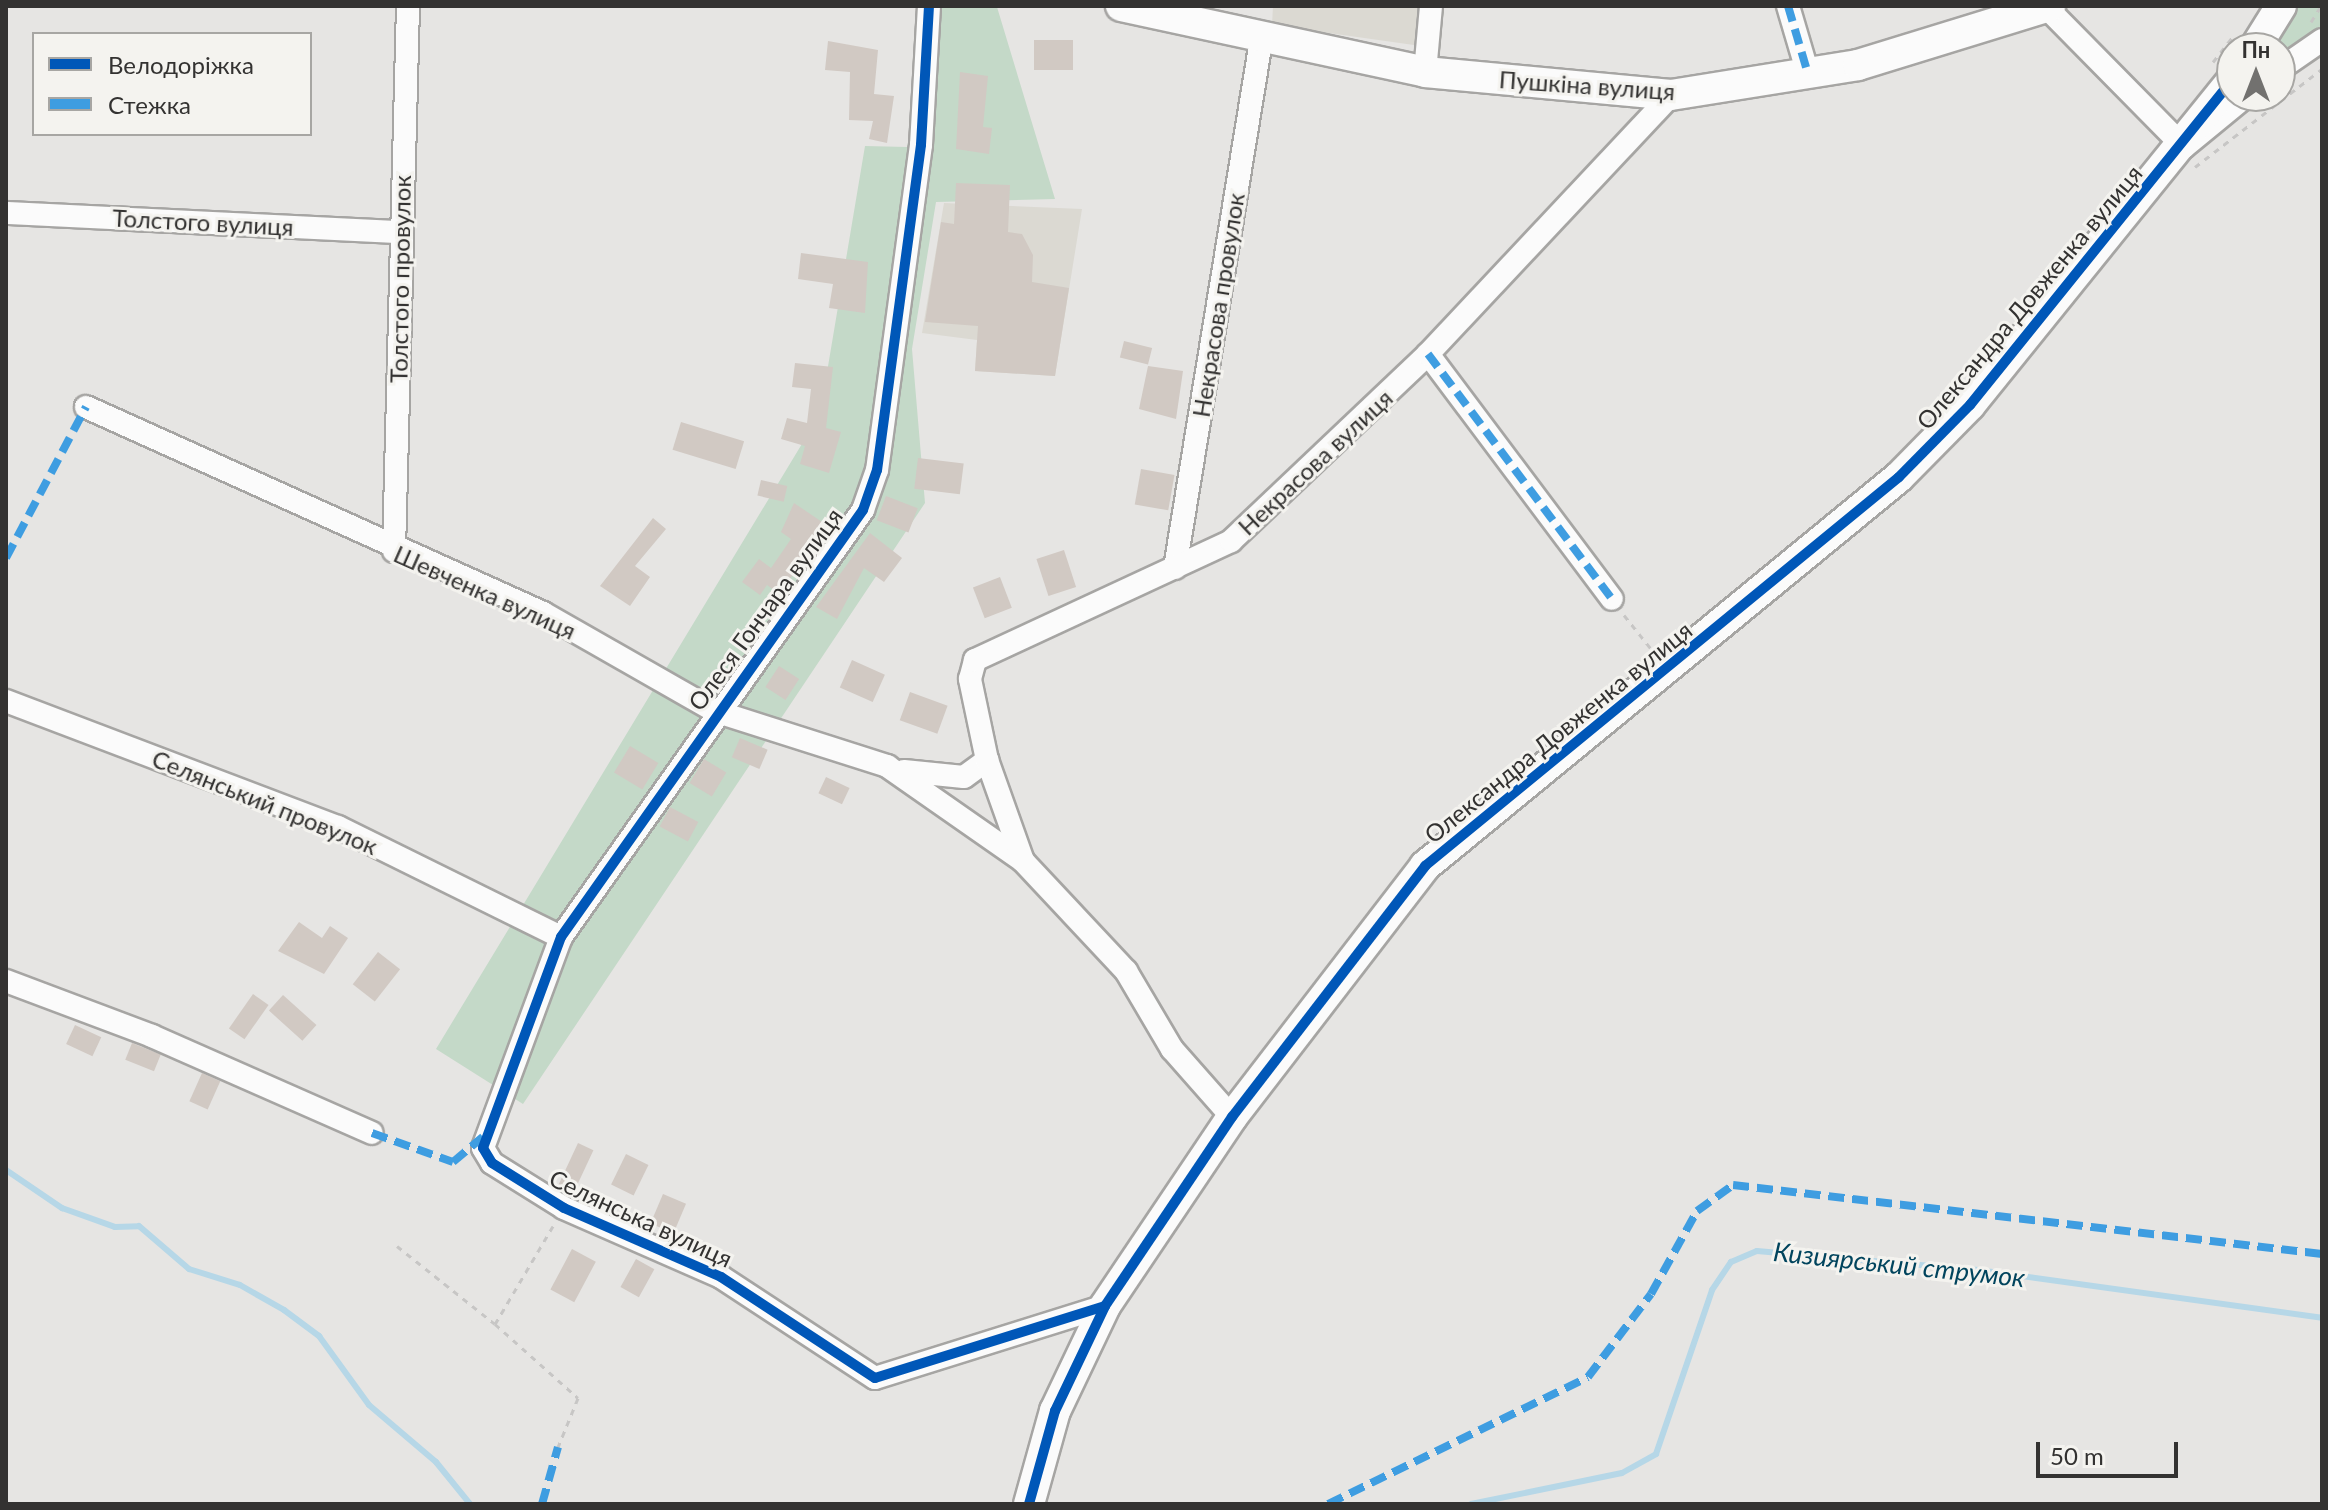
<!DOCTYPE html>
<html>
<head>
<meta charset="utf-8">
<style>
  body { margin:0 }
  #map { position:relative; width:2328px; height:1510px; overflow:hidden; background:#e6e5e3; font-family:Lato,sans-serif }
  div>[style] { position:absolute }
  .built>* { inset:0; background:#dbd9d2 }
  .green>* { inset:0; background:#c4d9c8 }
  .stream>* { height:6px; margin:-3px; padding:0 3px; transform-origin:3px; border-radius:3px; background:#b6d7e7 }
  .building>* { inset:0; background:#d1c9c3; transform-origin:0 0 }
  .path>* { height:3px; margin-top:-1.5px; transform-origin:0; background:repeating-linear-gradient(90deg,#c7c6c5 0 6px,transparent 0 12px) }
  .roads { filter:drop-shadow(2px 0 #a6a5a3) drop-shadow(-2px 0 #a6a5a3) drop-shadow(0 2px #a6a5a3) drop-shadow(0 -2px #a6a5a3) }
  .street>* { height:22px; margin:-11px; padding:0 11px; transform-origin:11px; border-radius:11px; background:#fbfbfb }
  .secondary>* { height:30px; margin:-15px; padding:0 15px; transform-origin:15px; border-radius:15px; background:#fbfbfb }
  .quiet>* { height:8px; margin-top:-4px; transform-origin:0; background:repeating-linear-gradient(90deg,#3e9de1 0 16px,transparent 0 24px) }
  .cycleway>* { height:10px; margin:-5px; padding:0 5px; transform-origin:5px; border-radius:5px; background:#0057b8 }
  span { translate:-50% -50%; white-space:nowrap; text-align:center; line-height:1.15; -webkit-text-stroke:6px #f4f3ef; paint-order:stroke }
  .street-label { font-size:24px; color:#333231 }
  .water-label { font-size:26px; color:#01445d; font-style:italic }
  .frame { position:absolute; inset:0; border:8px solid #333231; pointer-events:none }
  .legend { position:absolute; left:32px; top:32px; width:280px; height:104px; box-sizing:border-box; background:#f4f3ef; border:2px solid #a7a6a3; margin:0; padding:10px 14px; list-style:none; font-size:24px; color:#333231 }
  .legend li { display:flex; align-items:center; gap:16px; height:40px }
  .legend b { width:40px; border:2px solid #a7a6a3 }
  .north { position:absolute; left:2216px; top:32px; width:80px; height:80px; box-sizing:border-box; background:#f4f3ef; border:2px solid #a7a6a3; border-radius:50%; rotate:0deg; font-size:22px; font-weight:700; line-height:32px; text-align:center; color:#333231 }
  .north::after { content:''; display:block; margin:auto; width:28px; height:36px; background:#72716f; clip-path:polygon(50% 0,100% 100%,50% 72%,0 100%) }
  .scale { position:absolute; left:2036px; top:1442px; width:142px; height:36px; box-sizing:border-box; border:4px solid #333231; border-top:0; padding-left:10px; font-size:24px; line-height:28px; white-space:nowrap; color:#333231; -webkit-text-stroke:6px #f4f3ef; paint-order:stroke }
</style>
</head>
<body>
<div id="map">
  <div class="built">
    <div style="clip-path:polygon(1273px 6px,1423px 6px,1421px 46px,1272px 25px)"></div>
    <div style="clip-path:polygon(944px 203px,1082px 209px,1055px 376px,975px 371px,977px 340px,922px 333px)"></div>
  </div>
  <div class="green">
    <div style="clip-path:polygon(940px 6px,997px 7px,1055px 199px,936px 202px,912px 349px,925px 503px,523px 1104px,436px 1049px,820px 414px,865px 146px,907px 147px)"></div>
    <div style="clip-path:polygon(2297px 6px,2322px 6px,2322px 28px,2280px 59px,2280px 48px,2268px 47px)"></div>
  </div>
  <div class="stream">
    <div style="left:6px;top:1170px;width:68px;rotate:34.2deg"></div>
    <div style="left:62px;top:1208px;width:56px;rotate:19.7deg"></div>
    <div style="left:115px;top:1227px;width:24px;rotate:-2deg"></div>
    <div style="left:139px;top:1226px;width:66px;rotate:40.7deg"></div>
    <div style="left:189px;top:1269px;width:53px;rotate:17.4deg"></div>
    <div style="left:240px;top:1285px;width:51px;rotate:29.6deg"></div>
    <div style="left:284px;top:1310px;width:44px;rotate:36.6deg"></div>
    <div style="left:319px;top:1336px;width:85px;rotate:54.1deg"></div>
    <div style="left:369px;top:1405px;width:88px;rotate:40.4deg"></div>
    <div style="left:436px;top:1462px;width:54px;rotate:51deg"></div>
    <div style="left:1471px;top:1504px;width:154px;rotate:-11.6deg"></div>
    <div style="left:1622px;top:1473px;width:39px;rotate:-29deg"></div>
    <div style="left:1656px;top:1454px;width:173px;rotate:-71.1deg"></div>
    <div style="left:1712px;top:1290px;width:34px;rotate:-56deg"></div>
    <div style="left:1731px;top:1262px;width:28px;rotate:-23deg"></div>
    <div style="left:1757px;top:1251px;width:222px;rotate:4.9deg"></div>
    <div style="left:1978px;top:1270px;width:347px;rotate:7.9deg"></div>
  </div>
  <div class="building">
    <div style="left:1034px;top:40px;width:39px;height:30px"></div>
    <div style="clip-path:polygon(828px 41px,878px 50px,874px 94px,894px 96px,887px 143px,869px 139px,873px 121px,849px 120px,850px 72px,825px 70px)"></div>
    <div style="clip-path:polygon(960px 72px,988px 76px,983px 127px,992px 128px,989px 154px,956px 149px)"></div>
    <div style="clip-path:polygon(956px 183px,1010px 185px,1008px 232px,1022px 234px,1033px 255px,1032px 282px,1069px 288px,1055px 376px,975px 371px,978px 326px,925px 322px,941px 222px,954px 224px)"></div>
    <div style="clip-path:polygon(801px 253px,868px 262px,865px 313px,829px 308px,833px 284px,798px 279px)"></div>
    <div style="left:1124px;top:341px;width:29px;height:17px;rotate:14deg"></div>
    <div style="clip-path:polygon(795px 363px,833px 367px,826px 428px,841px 432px,829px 473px,800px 464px,805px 446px,781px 439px,787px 418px,807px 423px,811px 389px,792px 387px)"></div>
    <div style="clip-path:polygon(1148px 366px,1183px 371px,1176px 419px,1139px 409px)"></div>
    <div style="left:681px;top:422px;width:66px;height:29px;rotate:17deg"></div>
    <div style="left:918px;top:458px;width:46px;height:31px;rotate:7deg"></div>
    <div style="left:1141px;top:469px;width:34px;height:36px;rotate:10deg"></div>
    <div style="left:761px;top:480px;width:27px;height:16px;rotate:13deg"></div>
    <div style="left:886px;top:496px;width:34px;height:26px;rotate:21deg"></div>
    <div style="clip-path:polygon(794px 503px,828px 526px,779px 594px,767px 585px,760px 595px,742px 582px,759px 559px,771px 568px,791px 539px,781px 532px)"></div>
    <div style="clip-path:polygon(653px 518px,666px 529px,635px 566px,650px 577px,630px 606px,600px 586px)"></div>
    <div style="clip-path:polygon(870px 533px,902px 558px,884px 582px,864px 568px,837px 619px,816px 607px)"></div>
    <div style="left:1064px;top:550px;width:39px;height:29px;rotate:72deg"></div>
    <div style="left:1000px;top:577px;width:33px;height:29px;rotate:69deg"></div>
    <div style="left:852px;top:660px;width:36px;height:30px;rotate:24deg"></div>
    <div style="left:779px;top:666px;width:24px;height:25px;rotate:33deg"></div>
    <div style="left:910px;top:692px;width:40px;height:30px;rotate:20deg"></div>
    <div style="left:740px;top:738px;width:30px;height:21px;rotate:23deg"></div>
    <div style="left:630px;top:746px;width:33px;height:31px;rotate:31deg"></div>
    <div style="left:704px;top:759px;width:26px;height:28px;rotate:31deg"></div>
    <div style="left:826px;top:777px;width:26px;height:18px;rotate:25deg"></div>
    <div style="left:670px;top:807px;width:32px;height:22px;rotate:28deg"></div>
    <div style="clip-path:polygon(299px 922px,322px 938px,330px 926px,348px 938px,324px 974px,278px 951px)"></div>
    <div style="left:378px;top:952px;width:28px;height:41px;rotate:38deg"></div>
    <div style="left:253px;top:994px;width:19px;height:42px;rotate:35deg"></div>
    <div style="left:283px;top:995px;width:45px;height:21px;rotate:42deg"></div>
    <div style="left:75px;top:1025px;width:29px;height:21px;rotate:25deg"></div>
    <div style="left:132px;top:1043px;width:31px;height:18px;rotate:22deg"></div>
    <div style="left:202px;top:1073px;width:20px;height:31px;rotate:24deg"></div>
    <div style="left:578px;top:1143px;width:17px;height:48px;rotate:25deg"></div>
    <div style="left:626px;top:1154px;width:25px;height:34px;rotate:26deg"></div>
    <div style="left:663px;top:1194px;width:25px;height:32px;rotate:23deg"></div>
    <div style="left:572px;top:1249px;width:27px;height:46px;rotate:28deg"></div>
    <div style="left:636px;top:1259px;width:21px;height:32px;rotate:29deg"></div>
  </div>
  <div class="path">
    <div style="left:2311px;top:22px;width:19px;rotate:-58deg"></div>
    <div style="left:2213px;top:62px;width:33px;rotate:-52deg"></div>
    <div style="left:2195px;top:167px;width:160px;rotate:-37.7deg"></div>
    <div style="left:1624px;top:615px;width:45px;rotate:51.3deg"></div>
    <div style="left:553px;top:1226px;width:114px;rotate:120.6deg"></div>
    <div style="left:495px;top:1324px;width:111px;rotate:41.7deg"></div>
    <div style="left:578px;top:1398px;width:53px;rotate:112.2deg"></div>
    <div style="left:397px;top:1246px;width:125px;rotate:38.5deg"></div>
  </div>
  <div class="roads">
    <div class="street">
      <div style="left:929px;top:6px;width:139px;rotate:93.3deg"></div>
      <div style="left:921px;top:145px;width:328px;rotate:97.7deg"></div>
      <div style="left:877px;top:470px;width:42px;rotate:109.3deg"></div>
      <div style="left:863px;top:510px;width:523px;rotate:125.27deg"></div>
      <div style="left:561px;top:937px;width:225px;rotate:110.3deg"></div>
      <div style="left:483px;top:1148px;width:17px;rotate:59deg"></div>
      <div style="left:492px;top:1163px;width:85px;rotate:32deg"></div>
      <div style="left:564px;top:1208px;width:171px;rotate:23.7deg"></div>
      <div style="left:721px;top:1277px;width:184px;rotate:33.3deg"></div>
      <div style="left:875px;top:1378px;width:241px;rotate:-17.4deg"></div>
      <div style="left:1788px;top:6px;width:71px;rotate:73.6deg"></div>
      <div style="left:2045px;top:6px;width:198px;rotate:45.4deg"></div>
      <div style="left:2184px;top:147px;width:80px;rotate:-39.4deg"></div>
      <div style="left:2280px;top:69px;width:51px;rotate:-34.6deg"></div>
      <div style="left:1425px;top:72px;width:66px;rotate:-84.8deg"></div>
      <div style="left:6px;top:213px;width:395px;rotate:2.8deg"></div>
      <div style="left:1428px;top:354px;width:306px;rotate:53.1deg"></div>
      <div style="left:86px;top:407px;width:501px;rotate:24.26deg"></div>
      <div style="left:543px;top:613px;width:198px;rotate:29.7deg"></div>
      <div style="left:715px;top:711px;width:181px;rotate:17.7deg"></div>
      <div style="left:887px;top:766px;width:166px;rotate:34.9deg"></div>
      <div style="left:1023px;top:861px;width:151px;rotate:46.9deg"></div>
      <div style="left:1126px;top:971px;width:91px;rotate:59.5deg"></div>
      <div style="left:1172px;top:1049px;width:91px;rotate:48.6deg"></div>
      <div style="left:394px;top:551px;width:545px;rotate:-88.53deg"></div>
      <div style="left:1175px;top:568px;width:534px;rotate:-80.73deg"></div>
      <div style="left:6px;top:701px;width:355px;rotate:20.8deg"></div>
      <div style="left:338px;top:827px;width:249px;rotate:26.3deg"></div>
      <div style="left:904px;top:771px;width:60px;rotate:5.7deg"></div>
      <div style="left:964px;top:777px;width:29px;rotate:-36deg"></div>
      <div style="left:1023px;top:861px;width:107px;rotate:-109.6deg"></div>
      <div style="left:987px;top:760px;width:83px;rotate:-101.9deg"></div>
      <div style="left:970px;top:679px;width:20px;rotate:-75deg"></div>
      <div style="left:975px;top:660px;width:282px;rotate:-24.9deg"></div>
      <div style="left:1231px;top:541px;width:272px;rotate:-43.5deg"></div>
      <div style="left:1428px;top:354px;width:355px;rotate:-46.8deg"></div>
      <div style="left:6px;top:981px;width:156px;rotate:20.6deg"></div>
      <div style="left:152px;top:1036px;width:240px;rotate:23.8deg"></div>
    </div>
    <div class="secondary">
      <div style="left:1121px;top:6px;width:311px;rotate:12.2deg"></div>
      <div style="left:1425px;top:72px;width:247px;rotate:5.3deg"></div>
      <div style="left:1671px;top:95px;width:189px;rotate:-9.1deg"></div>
      <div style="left:1858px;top:65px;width:201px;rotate:-17.1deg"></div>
      <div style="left:2255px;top:48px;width:49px;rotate:-58.2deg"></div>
      <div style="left:1029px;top:1504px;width:97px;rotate:-74.4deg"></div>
      <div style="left:1055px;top:1411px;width:116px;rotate:-64.5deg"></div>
      <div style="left:1105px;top:1306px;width:228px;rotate:-56.1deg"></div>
      <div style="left:1232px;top:1117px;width:317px;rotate:-52.4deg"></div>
      <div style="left:1425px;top:866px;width:613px;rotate:-39.37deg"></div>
      <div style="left:1899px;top:477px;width:101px;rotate:-45.4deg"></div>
      <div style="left:1970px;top:405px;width:417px;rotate:-51.1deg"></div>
    </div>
  </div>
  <div class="quiet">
    <div style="left:1788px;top:6px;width:71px;rotate:73.6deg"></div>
    <div style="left:1428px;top:354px;width:306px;rotate:53.1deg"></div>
    <div style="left:6px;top:558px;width:171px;rotate:-62.1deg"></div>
    <div style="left:372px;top:1133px;width:86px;rotate:19.7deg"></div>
    <div style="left:453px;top:1162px;width:39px;rotate:-40deg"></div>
    <div style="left:542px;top:1504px;width:59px;rotate:-74.3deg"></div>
    <div style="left:1328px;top:1504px;width:289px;rotate:-26deg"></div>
    <div style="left:1588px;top:1377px;width:104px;rotate:-52.8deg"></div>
    <div style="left:1651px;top:1294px;width:95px;rotate:-61deg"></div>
    <div style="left:1697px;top:1211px;width:44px;rotate:-35.8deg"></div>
    <div style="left:1733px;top:1185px;width:593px;rotate:6.68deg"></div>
  </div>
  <div class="cycleway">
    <div style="left:929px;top:6px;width:139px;rotate:93.3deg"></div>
    <div style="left:921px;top:145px;width:328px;rotate:97.7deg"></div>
    <div style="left:877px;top:470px;width:42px;rotate:109.3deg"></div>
    <div style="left:863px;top:510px;width:523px;rotate:125.27deg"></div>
    <div style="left:561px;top:937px;width:225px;rotate:110.3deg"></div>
    <div style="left:483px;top:1148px;width:17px;rotate:59deg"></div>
    <div style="left:492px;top:1163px;width:85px;rotate:32deg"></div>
    <div style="left:564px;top:1208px;width:171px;rotate:23.7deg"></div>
    <div style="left:721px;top:1277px;width:184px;rotate:33.3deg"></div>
    <div style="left:875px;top:1378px;width:241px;rotate:-17.4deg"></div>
    <div style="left:1029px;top:1504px;width:97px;rotate:-74.4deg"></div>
    <div style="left:1055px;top:1411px;width:116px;rotate:-64.5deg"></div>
    <div style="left:1105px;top:1306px;width:228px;rotate:-56.1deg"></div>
    <div style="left:1232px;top:1117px;width:317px;rotate:-52.4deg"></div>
    <div style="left:1425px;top:866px;width:613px;rotate:-39.37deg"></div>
    <div style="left:1899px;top:477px;width:101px;rotate:-45.4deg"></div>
    <div style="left:1970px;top:405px;width:417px;rotate:-51.1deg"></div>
  </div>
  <div class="street-label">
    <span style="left:1587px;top:85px;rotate:4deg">Пушкіна вулиця</span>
    <span style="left:203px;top:222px;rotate:3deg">Толстого вулиця</span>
    <span style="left:400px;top:279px;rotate:-89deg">Толстого провулок</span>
    <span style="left:2029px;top:297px;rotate:-50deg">Олександра Довженка вулиця</span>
    <span style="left:1218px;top:305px;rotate:-81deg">Некрасова провулок</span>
    <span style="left:1315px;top:462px;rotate:-43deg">Некрасова вулиця</span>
    <span style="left:485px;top:592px;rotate:24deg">Шевченка вулиця</span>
    <span style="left:765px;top:609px;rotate:-54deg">Олеся Гончара вулиця</span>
    <span style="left:1558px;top:732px;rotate:-39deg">Олександра Довженка вулиця</span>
    <span style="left:265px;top:802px;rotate:22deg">Селянський провулок</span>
    <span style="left:641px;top:1218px;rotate:25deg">Селянська вулиця</span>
  </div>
  <div class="water-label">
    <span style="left:1899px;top:1265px;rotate:6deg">Кизиярський струмок</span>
  </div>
  <div class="frame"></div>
  <ul class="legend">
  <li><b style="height:10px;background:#0057b8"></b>Велодоріжка</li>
  <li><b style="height:10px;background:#3e9de1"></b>Стежка</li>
  </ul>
  <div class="north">Пн</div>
  <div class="scale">50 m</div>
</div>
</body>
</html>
